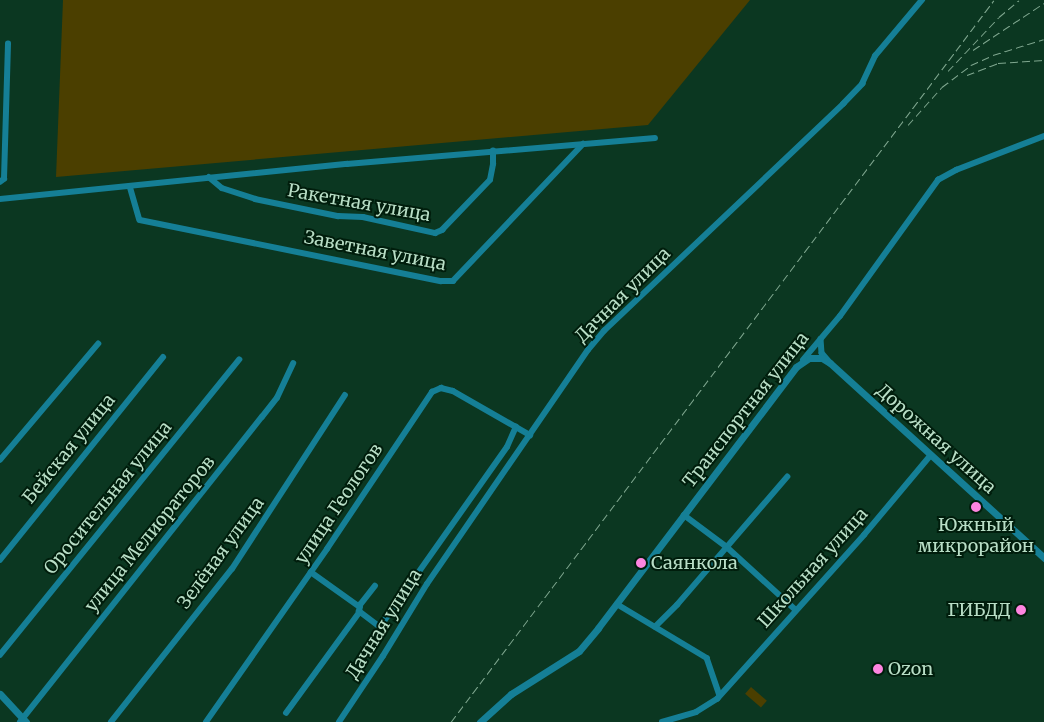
<!DOCTYPE html>
<html>
<head>
<meta charset="utf-8">
<style>
  body { margin:0 }
  #map { position:relative; width:1044px; height:722px; overflow:hidden; background:#0b3721; font-family:Merriweather,serif }
  div>[style] { position:absolute }
  .green>* { inset:0; background:#4b3f00; transform-origin:0 0 }
  .minor>* { height:5.5px; margin:-2.75px; padding:0 2.75px; transform-origin:2.75px; border-radius:2.75px; background:#157f96 }
  .tertiary>* { height:7px; margin:-3.5px; padding:0 3.5px; transform-origin:3.5px; border-radius:3.5px; background:#157f96 }
  .rail>* { height:1px; margin-top:-0.5px; transform-origin:0; background:repeating-linear-gradient(90deg,#7fa78f 0 8px,transparent 0 12px) }
  .dots>* { width:14px; height:14px; translate:-50% -50%; box-sizing:border-box; border:2px solid #001d0c; border-radius:50% }
  span { translate:-50% -50%; white-space:nowrap; text-align:center; line-height:1.15; -webkit-text-stroke:4px #001d0c; paint-order:stroke }
  .street-label { font-size:18px; color:#b8dec6 }
  .poi-label { font-size:18px; color:#b8dec6 }
  .left { translate:0 -50%; text-align:left }
  .right { translate:-100% -50%; text-align:right }
</style>
</head>
<body>
<div id="map">
  <div class="green">
    <div style="clip-path:polygon(63px 0,750px 0,648px 125px,56px 177px)"></div>
    <div style="left:751px;top:687px;width:21px;height:9px;rotate:41deg"></div>
  </div>
  <div class="minor">
    <div style="left:209px;top:177px;width:17px;rotate:40deg"></div>
    <div style="left:222px;top:188px;width:35px;rotate:18deg"></div>
    <div style="left:255px;top:199px;width:85px;rotate:11.6deg"></div>
    <div style="left:338px;top:216px;width:25px;rotate:2deg"></div>
    <div style="left:363px;top:217px;width:74px;rotate:12.5deg"></div>
    <div style="left:435px;top:233px;width:8px;rotate:-23deg"></div>
    <div style="left:442px;top:230px;width:69px;rotate:-46.2deg"></div>
    <div style="left:490px;top:180px;width:16px;rotate:-79deg"></div>
    <div style="left:493px;top:164px;width:13px;rotate:-90deg"></div>
    <div style="left:0;top:182px;width:5px;rotate:-37deg"></div>
    <div style="left:4px;top:179px;width:135px;rotate:-88.3deg"></div>
    <div style="left:130px;top:186px;width:35px;rotate:74deg"></div>
    <div style="left:140px;top:220px;width:307px;rotate:11.5deg"></div>
    <div style="left:441px;top:281px;width:12px"></div>
    <div style="left:453px;top:281px;width:189px;rotate:-46.5deg"></div>
    <div style="left:0;top:199px;width:349px;rotate:-5.8deg"></div>
    <div style="left:347px;top:164px;width:309px;rotate:-4.8deg"></div>
    <div style="left:821px;top:339px;width:14px;rotate:86deg"></div>
    <div style="left:822px;top:353px;width:11px;rotate:49deg"></div>
    <div style="left:803px;top:360px;width:57px;rotate:-49.9deg"></div>
    <div style="left:840px;top:316px;width:168px;rotate:-54.2deg"></div>
    <div style="left:938px;top:180px;width:21px;rotate:-29deg"></div>
    <div style="left:956px;top:170px;width:94px;rotate:-21.1deg"></div>
    <div style="left:0;top:460px;width:152px;rotate:-49.8deg"></div>
    <div style="left:684px;top:515px;width:54px;rotate:36.7deg"></div>
    <div style="left:727px;top:547px;width:93px;rotate:42.4deg"></div>
    <div style="left:0;top:560px;width:260px;rotate:-51.2deg"></div>
    <div style="left:311px;top:572px;width:60px;rotate:35.5deg"></div>
    <div style="left:617px;top:604px;width:105px;rotate:31deg"></div>
    <div style="left:707px;top:658px;width:39px;rotate:71deg"></div>
    <div style="left:359px;top:611px;width:26px;rotate:37deg"></div>
    <div style="left:380px;top:627px;width:220px;rotate:-54.8deg"></div>
    <div style="left:507px;top:447px;width:22px;rotate:-66deg"></div>
    <div style="left:655px;top:627px;width:31px;rotate:-45deg"></div>
    <div style="left:677px;top:605px;width:169px;rotate:-49.3deg"></div>
    <div style="left:0;top:655px;width:380px;rotate:-51deg"></div>
    <div style="left:286px;top:713px;width:124px;rotate:-53.9deg"></div>
    <div style="left:359px;top:613px;width:8px;rotate:-83deg"></div>
    <div style="left:360px;top:605px;width:24px;rotate:-52deg"></div>
    <div style="left:20px;top:722px;width:389px;rotate:-51.6deg"></div>
    <div style="left:262px;top:417px;width:24px;rotate:-52deg"></div>
    <div style="left:277px;top:398px;width:38px;rotate:-65deg"></div>
    <div style="left:111px;top:722px;width:195px;rotate:-51.7deg"></div>
    <div style="left:232px;top:569px;width:207px;rotate:-57deg"></div>
    <div style="left:206px;top:722px;width:211px;rotate:-55deg"></div>
    <div style="left:327px;top:549px;width:189px;rotate:-56.2deg"></div>
    <div style="left:432px;top:392px;width:10px;rotate:-24deg"></div>
    <div style="left:441px;top:388px;width:12px;rotate:14deg"></div>
    <div style="left:453px;top:391px;width:89px;rotate:29.7deg"></div>
    <div style="left:339px;top:722px;width:79px;rotate:-56.3deg"></div>
    <div style="left:383px;top:656px;width:84px;rotate:-58.6deg"></div>
    <div style="left:427px;top:584px;width:284px;rotate:-55.5deg"></div>
    <div style="left:588px;top:350px;width:25px;rotate:-50deg"></div>
    <div style="left:604px;top:331px;width:330px;rotate:-43.5deg"></div>
    <div style="left:843px;top:104px;width:28px;rotate:-46deg"></div>
    <div style="left:862px;top:84px;width:31px;rotate:-65deg"></div>
    <div style="left:875px;top:56px;width:73px;rotate:-50deg"></div>
    <div style="left:662px;top:722px;width:35px;rotate:-16deg"></div>
    <div style="left:696px;top:712px;width:25px;rotate:-32deg"></div>
    <div style="left:717px;top:699px;width:220px;rotate:-48.1deg"></div>
    <div style="left:864px;top:535px;width:104px;rotate:-50.1deg"></div>
  </div>
  <div class="tertiary">
    <div style="left:0;top:694px;width:38px;rotate:47deg"></div>
    <div style="left:480px;top:722px;width:42px;rotate:-42.1deg"></div>
    <div style="left:511px;top:694px;width:80px;rotate:-32.3deg"></div>
    <div style="left:579px;top:651px;width:30px;rotate:-50deg"></div>
    <div style="left:598px;top:628px;width:328px;rotate:-52.8deg"></div>
    <div style="left:796px;top:367px;width:16px;rotate:-35deg"></div>
    <div style="left:809px;top:358px;width:13px"></div>
    <div style="left:822px;top:358px;width:9px;rotate:32deg"></div>
    <div style="left:830px;top:363px;width:290px;rotate:42.3deg"></div>
  </div>
  <div class="rail">
    <div style="left:973px;top:50px;width:85px;rotate:-33.5deg"></div>
    <div style="left:948px;top:71px;width:74px;rotate:-46.6deg"></div>
    <div style="left:999px;top:17px;width:26px;rotate:-40deg"></div>
    <div style="left:967px;top:75px;width:33px;rotate:-21deg"></div>
    <div style="left:998px;top:63px;width:46px;rotate:-3.7deg"></div>
    <div style="left:908px;top:125px;width:51px;rotate:-48.2deg"></div>
    <div style="left:942px;top:87px;width:36px;rotate:-37deg"></div>
    <div style="left:971px;top:65px;width:24px;rotate:-24deg"></div>
    <div style="left:993px;top:55px;width:53px;rotate:-17.4deg"></div>
    <div style="left:451px;top:722px;width:903px;rotate:-53.05deg"></div>
  </div>
  <div class="dots">
    <div style="left:976px;top:507px;background:#fe85e0"></div>
    <div style="left:641px;top:563px;background:#fe85e0"></div>
    <div style="left:1021px;top:610px;background:#fe85e0"></div>
    <div style="left:878px;top:669px;background:#fe85e0"></div>
  </div>
  <div class="street-label">
    <span style="left:359px;top:203px;rotate:10deg">Ракетная улица</span>
    <span style="left:375px;top:251px;rotate:11deg">Заветная улица</span>
    <span style="left:623px;top:295px;rotate:-45deg">Дачная улица</span>
    <span style="left:746px;top:410px;rotate:-52deg">Транспортная улица</span>
    <span style="left:936px;top:439px;rotate:42deg">Дорожная улица</span>
    <span style="left:69px;top:449px;rotate:-51deg">Бейская улица</span>
    <span style="left:108px;top:498px;rotate:-51deg">Оросительная улица</span>
    <span style="left:339px;top:504px;rotate:-56deg">улица Геологов</span>
    <span style="left:150px;top:534px;rotate:-51deg">улица Мелиораторов</span>
    <span style="left:221px;top:553px;rotate:-54deg">Зелёная улица</span>
    <span style="left:813px;top:568px;rotate:-48deg">Школьная улица</span>
    <span style="left:384px;top:624px;rotate:-58deg">Дачная улица</span>
  </div>
  <div class="poi-label">
    <span style="left:976px;top:536px">Южный<br>микрорайон</span>
    <span class="left" style="left:651px;top:563px">Саянкола</span>
    <span class="right" style="left:1011px;top:610px">ГИБДД</span>
    <span class="left" style="left:888px;top:669px">Ozon</span>
  </div>
</div>
</body>
</html>
